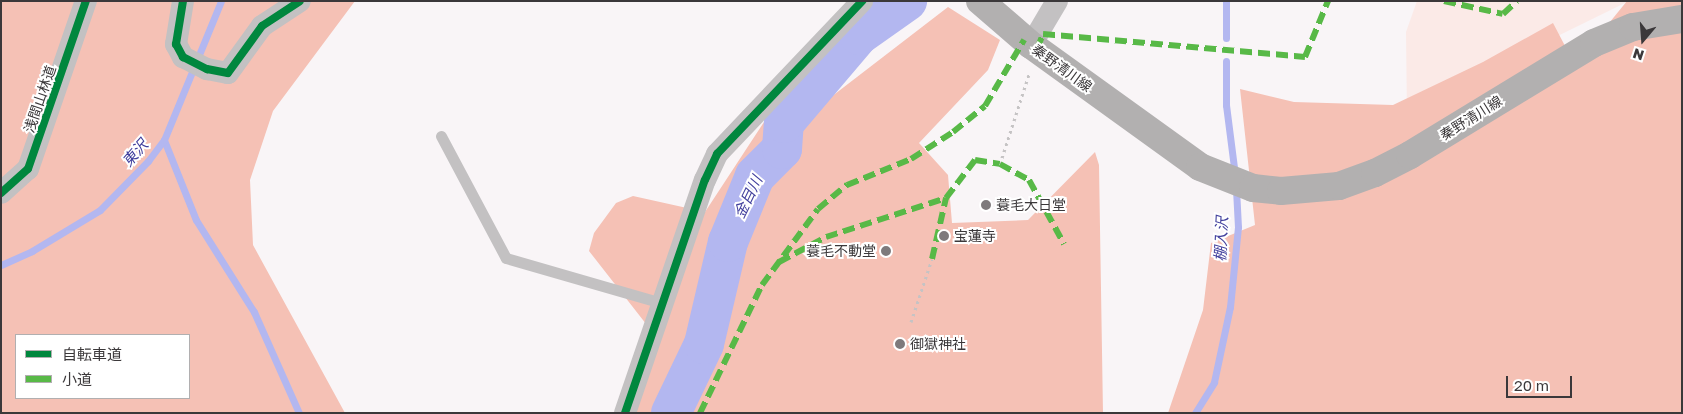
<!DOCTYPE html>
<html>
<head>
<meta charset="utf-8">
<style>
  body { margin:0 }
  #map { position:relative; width:1683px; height:414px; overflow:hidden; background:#f9f5f7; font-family:"Golos Text","Noto Sans JP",sans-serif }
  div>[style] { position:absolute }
  .green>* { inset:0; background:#fbeae7 }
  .forest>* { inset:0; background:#f5c1b5 }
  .stream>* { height:7px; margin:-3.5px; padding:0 3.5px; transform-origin:3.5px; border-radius:3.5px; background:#b3b7f0 }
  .river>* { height:40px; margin:-20px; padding:0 20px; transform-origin:20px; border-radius:20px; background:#b3b7f0 }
  .path>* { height:3px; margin-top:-1.5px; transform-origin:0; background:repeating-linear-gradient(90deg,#c5c3c4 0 2.5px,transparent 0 6.5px) }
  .service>* { height:11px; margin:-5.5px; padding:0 5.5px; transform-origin:5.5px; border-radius:5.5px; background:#c3c1c2 }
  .minor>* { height:22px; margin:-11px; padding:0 11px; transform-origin:11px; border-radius:11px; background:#c3c1c2 }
  .primary>* { height:28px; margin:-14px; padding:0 14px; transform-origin:14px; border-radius:14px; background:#b2b0b0 }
  .quiet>* { height:6px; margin-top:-3px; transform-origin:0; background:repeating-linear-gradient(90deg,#58b947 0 12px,transparent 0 18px) }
  .cycleway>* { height:8px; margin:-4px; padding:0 4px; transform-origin:4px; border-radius:4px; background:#00873e }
  .dots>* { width:14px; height:14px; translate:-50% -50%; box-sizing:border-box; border:2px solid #fff; border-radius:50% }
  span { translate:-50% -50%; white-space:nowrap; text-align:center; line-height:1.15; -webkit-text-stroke:4px #fff; paint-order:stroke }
  .street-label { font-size:14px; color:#3b383a }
  .poi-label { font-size:14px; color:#3b383a }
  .left { translate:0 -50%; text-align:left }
  .right { translate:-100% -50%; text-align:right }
  .water-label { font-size:15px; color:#42409d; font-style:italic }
  .frame { position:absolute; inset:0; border:2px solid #3b383a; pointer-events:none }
  .legend { position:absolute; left:15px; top:334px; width:175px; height:65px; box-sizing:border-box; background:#fff; border:1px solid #b1afb0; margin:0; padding:6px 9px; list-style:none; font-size:15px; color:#3b383a }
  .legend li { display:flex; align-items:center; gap:10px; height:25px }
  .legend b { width:25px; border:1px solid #b1afb0 }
  .north { position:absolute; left:1618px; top:15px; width:50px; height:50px; -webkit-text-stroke:4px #fff; paint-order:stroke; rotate:198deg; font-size:14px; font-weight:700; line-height:20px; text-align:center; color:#3b383a }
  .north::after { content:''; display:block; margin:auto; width:18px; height:22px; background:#3b383a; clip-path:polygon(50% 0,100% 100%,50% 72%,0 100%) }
  .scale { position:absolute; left:1506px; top:376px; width:66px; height:22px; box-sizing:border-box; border:2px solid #3b383a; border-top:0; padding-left:6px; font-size:15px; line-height:18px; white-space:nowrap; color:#3b383a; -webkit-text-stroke:4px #fff; paint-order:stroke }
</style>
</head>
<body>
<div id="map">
  <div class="green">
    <div style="clip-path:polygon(1417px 1px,1629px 1px,1480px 74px,1407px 118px,1406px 32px)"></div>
  </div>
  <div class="forest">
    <div style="clip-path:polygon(evenodd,1px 1px,355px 1px,273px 111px,250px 180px,253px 245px,345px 413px,1px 413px,1px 1px,16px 335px,189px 335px,189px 398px,16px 398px,16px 335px)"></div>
    <div style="clip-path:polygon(1627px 1px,1682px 1px,1682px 413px,1168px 413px,1203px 310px,1211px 243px,1255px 225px,1240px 89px,1294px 102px,1393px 105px,1483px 62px,1553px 23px,1575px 65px)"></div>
    <div style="clip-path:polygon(948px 7px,1000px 40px,988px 70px,919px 143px,948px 175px,952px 223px,1028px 220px,1095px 152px,1099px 165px,1103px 413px,623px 413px,650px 329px,589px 251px,594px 233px,616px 203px,633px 196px,705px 212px,768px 116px,818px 107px)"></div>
  </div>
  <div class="stream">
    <div style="left:1226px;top:38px;width:37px;rotate:-90deg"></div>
    <div style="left:1226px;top:61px;width:44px;rotate:90deg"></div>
    <div style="left:1226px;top:105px;width:71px;rotate:82.7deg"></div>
    <div style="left:164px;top:140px;width:86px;rotate:68.2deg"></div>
    <div style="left:196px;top:220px;width:109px;rotate:57.8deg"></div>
    <div style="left:254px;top:312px;width:111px;rotate:66deg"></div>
    <div style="left:1px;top:265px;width:34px;rotate:-24deg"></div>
    <div style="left:32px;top:251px;width:79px;rotate:-31.1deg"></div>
    <div style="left:100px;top:210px;width:69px;rotate:-45.6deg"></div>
    <div style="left:148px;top:161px;width:26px;rotate:-53deg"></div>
    <div style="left:164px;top:140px;width:150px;rotate:-67.7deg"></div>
    <div style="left:1195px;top:413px;width:36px;rotate:-58deg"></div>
    <div style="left:1214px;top:382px;width:77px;rotate:-78deg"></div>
    <div style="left:1230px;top:307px;width:80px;rotate:-84.3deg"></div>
    <div style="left:1238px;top:227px;width:39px;rotate:-93deg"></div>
  </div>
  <div class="river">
    <div style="left:671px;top:413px;width:76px;rotate:-64.4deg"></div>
    <div style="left:704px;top:344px;width:105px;rotate:-76.8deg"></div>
    <div style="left:728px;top:242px;width:71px;rotate:-67.8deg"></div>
    <div style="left:755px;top:176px;width:38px;rotate:-45deg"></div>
    <div style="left:782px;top:149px;width:26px;rotate:-86deg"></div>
    <div style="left:784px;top:123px;width:116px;rotate:-49.6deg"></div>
    <div style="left:859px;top:35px;width:59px;rotate:-35.3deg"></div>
  </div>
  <div class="path">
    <div style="left:1000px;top:164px;width:95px;rotate:-72.1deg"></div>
    <div style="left:911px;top:322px;width:66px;rotate:-71.6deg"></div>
  </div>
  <div class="service">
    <div style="left:441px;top:136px;width:138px;rotate:62deg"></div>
    <div style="left:506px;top:258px;width:162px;rotate:16.1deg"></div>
  </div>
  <div class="minor">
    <div style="left:183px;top:1px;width:44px;rotate:99.2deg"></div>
    <div style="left:176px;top:44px;width:15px;rotate:62deg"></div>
    <div style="left:183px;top:57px;width:27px;rotate:27deg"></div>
    <div style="left:207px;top:69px;width:21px;rotate:11deg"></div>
    <div style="left:228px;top:73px;width:58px;rotate:-54.1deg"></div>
    <div style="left:262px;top:26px;width:45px;rotate:-33.3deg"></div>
    <div style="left:1031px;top:45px;width:51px;rotate:-59.4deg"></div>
    <div style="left:1px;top:193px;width:36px;rotate:-42deg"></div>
    <div style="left:28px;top:169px;width:178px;rotate:-71deg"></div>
    <div style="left:625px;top:413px;width:246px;rotate:-71.1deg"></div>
    <div style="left:705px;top:180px;width:29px;rotate:-65deg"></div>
    <div style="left:717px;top:154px;width:211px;rotate:-46.5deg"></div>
  </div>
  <div class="primary">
    <div style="left:980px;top:1px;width:67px;rotate:40.8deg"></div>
    <div style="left:1031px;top:45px;width:208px;rotate:35.8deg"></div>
    <div style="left:1200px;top:167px;width:57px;rotate:21.6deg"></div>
    <div style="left:1253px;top:188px;width:28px;rotate:6deg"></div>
    <div style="left:1281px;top:191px;width:58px;rotate:-4.9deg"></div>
    <div style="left:1339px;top:186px;width:38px;rotate:-20deg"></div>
    <div style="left:1375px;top:173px;width:39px;rotate:-27deg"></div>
    <div style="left:1410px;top:155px;width:215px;rotate:-31.3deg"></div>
    <div style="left:1594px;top:43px;width:42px;rotate:-22.3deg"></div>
    <div style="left:1633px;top:27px;width:50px;rotate:-9.3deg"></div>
  </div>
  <div class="quiet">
    <div style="left:1444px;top:1px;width:60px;rotate:12.4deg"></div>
    <div style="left:1503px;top:14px;width:19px;rotate:-43deg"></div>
    <div style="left:1037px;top:49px;width:16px;rotate:-68deg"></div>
    <div style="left:1043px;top:34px;width:263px;rotate:5deg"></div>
    <div style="left:1305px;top:57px;width:61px;rotate:-67.7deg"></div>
    <div style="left:932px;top:259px;width:63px;rotate:-77.1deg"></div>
    <div style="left:779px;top:262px;width:53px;rotate:-28deg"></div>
    <div style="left:826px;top:237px;width:126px;rotate:-18deg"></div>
    <div style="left:946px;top:198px;width:48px;rotate:-52.7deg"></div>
    <div style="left:975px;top:160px;width:25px;rotate:9deg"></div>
    <div style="left:1000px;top:164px;width:33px;rotate:29deg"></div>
    <div style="left:1029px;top:180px;width:73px;rotate:61.3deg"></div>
    <div style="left:700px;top:413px;width:142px;rotate:-64.2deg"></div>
    <div style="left:762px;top:285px;width:94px;rotate:-53.6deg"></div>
    <div style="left:818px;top:209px;width:38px;rotate:-40deg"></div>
    <div style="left:847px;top:185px;width:69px;rotate:-22.1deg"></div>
    <div style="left:911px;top:159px;width:50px;rotate:-32.7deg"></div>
    <div style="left:953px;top:132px;width:41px;rotate:-39.1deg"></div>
    <div style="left:985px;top:106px;width:77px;rotate:-59.4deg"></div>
  </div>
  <div class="cycleway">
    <div style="left:183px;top:1px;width:44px;rotate:99.2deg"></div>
    <div style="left:176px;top:44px;width:15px;rotate:62deg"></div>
    <div style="left:183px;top:57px;width:27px;rotate:27deg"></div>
    <div style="left:207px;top:69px;width:21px;rotate:11deg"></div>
    <div style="left:228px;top:73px;width:58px;rotate:-54.1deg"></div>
    <div style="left:262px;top:26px;width:45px;rotate:-33.3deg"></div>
    <div style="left:1px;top:193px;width:36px;rotate:-42deg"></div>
    <div style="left:28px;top:169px;width:178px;rotate:-71deg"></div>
    <div style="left:625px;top:413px;width:246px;rotate:-71.1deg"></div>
    <div style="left:705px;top:180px;width:29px;rotate:-65deg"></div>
    <div style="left:717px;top:154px;width:211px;rotate:-46.5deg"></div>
  </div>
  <div class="dots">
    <div style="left:986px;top:205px;background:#7e7a7c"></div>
    <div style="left:944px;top:236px;background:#7e7a7c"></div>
    <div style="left:886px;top:251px;background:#7e7a7c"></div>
    <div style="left:900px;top:344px;background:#7e7a7c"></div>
  </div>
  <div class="street-label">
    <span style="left:1062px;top:68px;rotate:36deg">秦野清川線</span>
    <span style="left:40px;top:99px;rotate:-71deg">浅間山林道</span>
    <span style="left:1471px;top:118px;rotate:-32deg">秦野清川線</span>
  </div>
  <div class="poi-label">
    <span class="left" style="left:996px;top:205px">蓑毛大日堂</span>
    <span class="left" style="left:954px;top:236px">宝蓮寺</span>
    <span class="right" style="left:876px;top:251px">蓑毛不動堂</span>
    <span class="left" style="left:910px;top:344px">御獄神社</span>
  </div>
  <div class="water-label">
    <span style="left:135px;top:153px;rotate:-49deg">東沢</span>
    <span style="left:748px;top:197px;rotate:-64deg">金目川</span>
    <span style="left:1221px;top:239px;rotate:-87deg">棚入沢</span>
  </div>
  <div class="frame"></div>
  <ul class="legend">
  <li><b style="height:6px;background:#00873e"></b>自転車道</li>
  <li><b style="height:6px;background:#58b947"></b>小道</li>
  </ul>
  <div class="north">N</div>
  <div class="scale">20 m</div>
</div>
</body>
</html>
